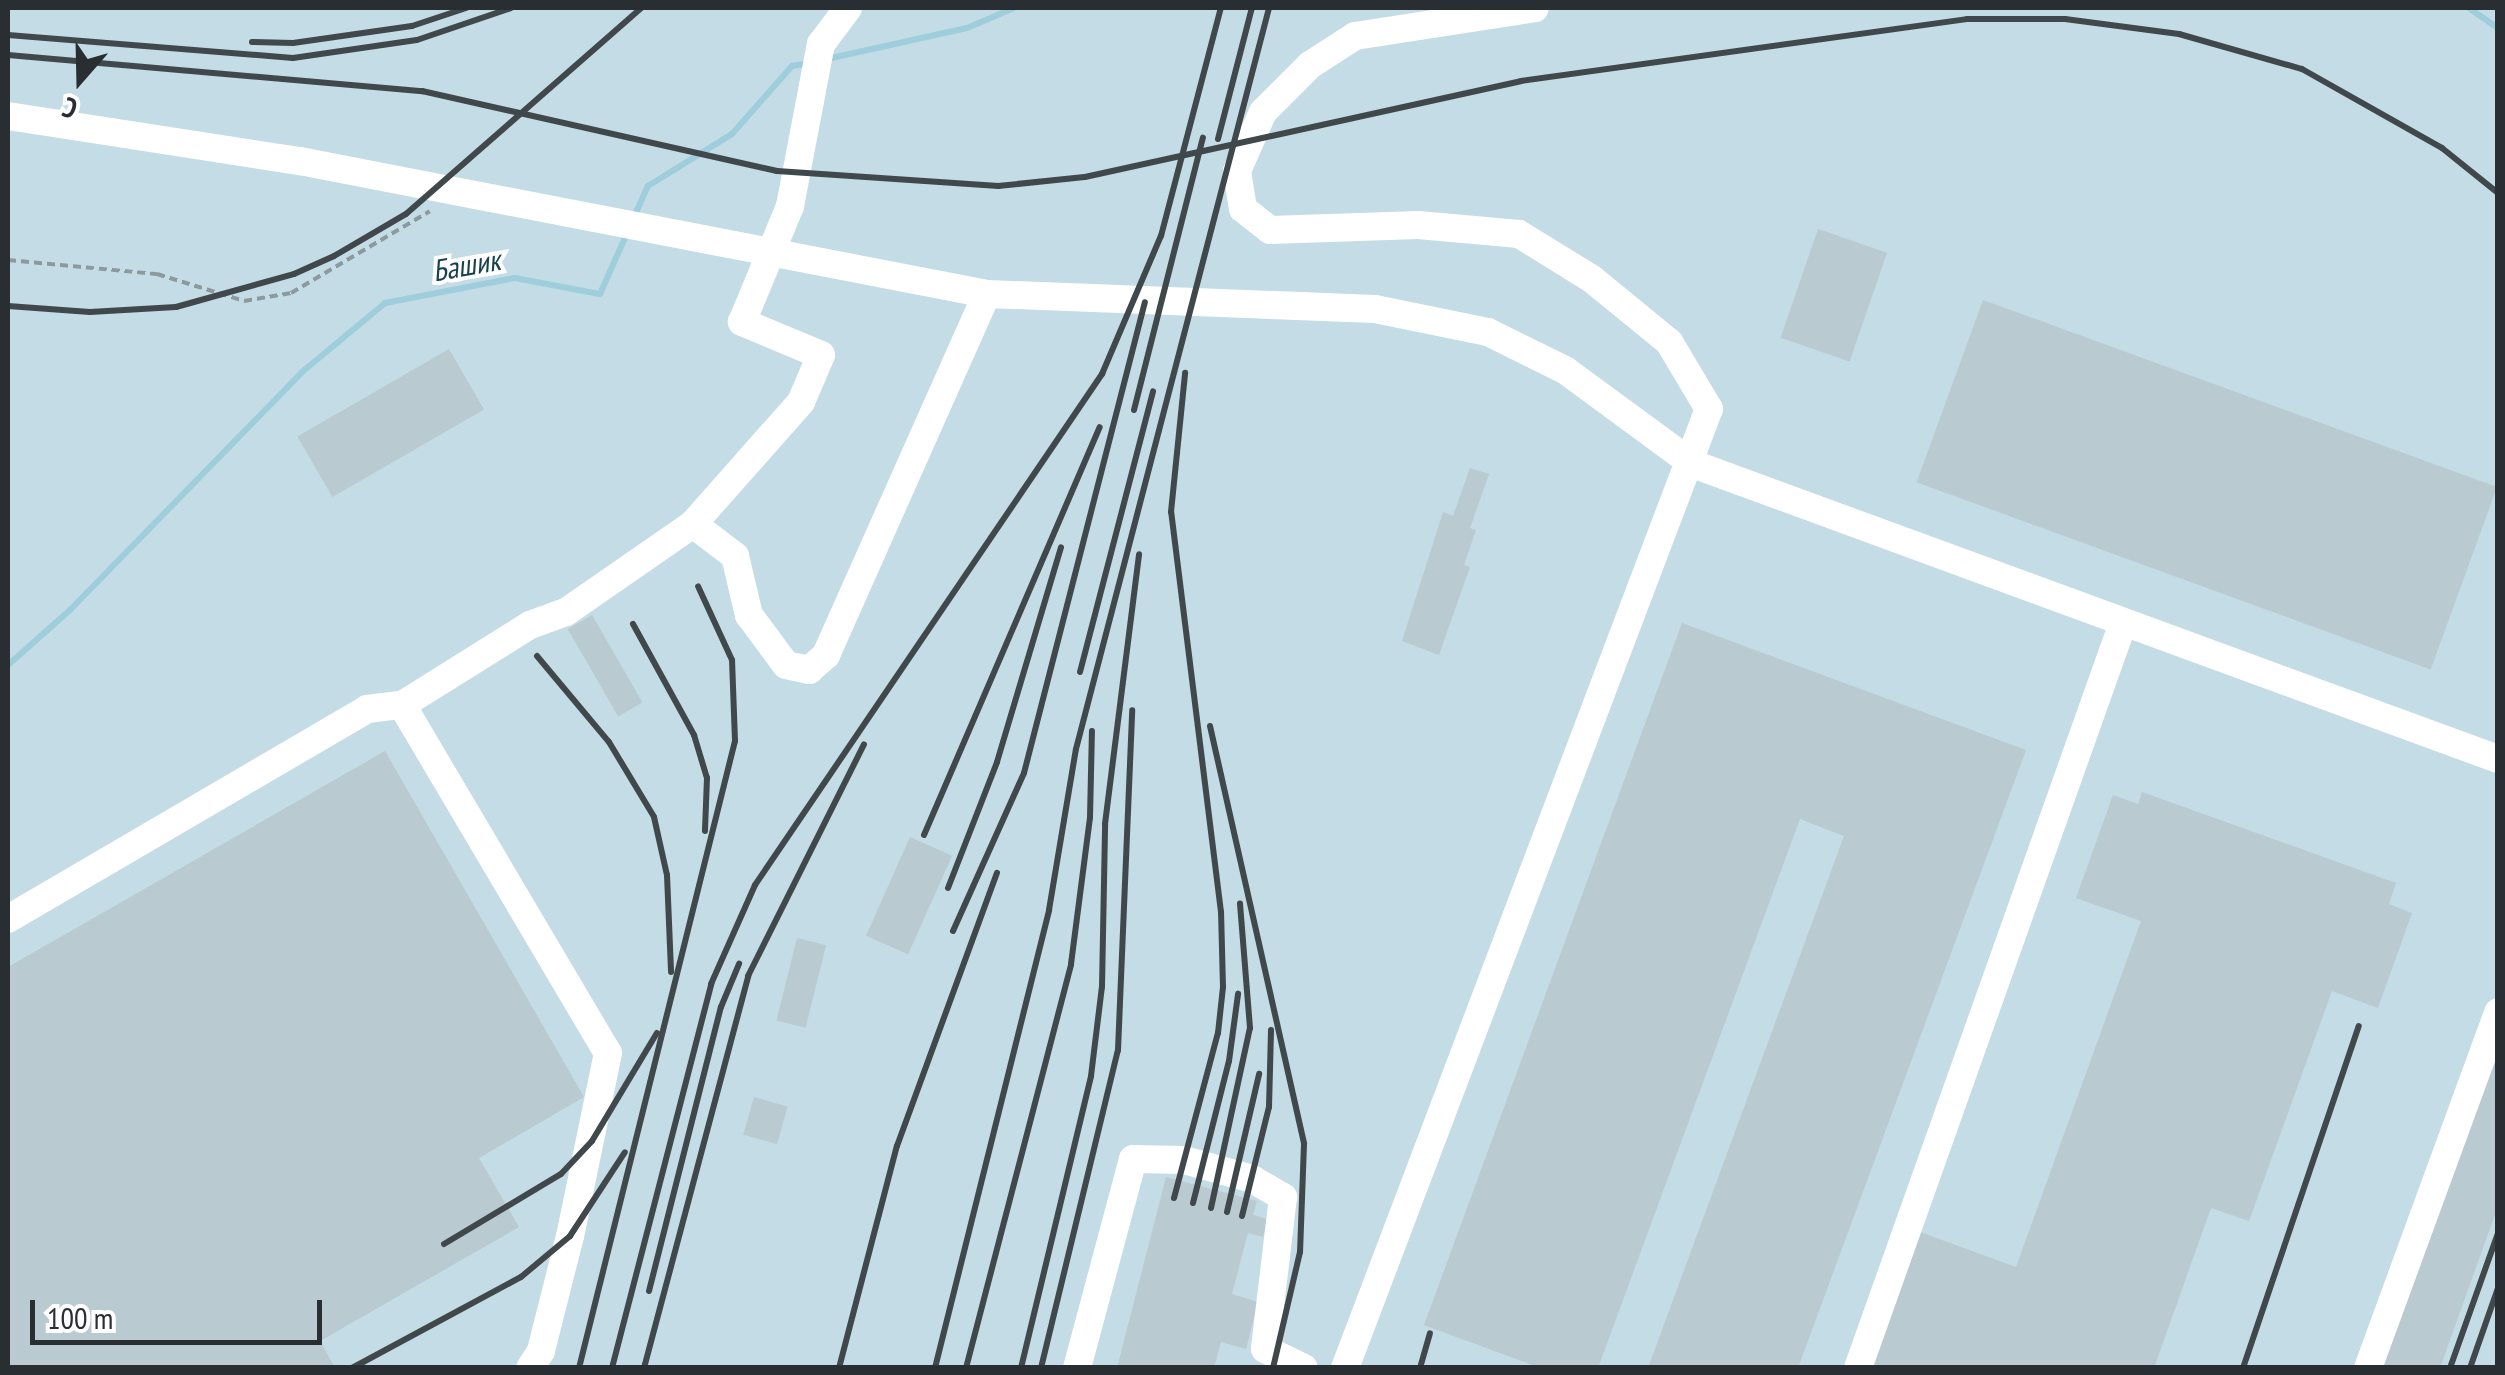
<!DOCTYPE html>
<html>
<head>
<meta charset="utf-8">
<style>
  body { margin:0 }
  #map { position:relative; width:2505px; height:1375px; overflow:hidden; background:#d7e8ee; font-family:"PT Sans Narrow",sans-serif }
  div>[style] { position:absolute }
  .built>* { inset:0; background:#c3dce5; transform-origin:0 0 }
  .stream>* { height:6px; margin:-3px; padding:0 3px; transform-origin:3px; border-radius:3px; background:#9ecddc }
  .building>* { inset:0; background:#b9cad0; transform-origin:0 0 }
  .path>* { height:4px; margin-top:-2px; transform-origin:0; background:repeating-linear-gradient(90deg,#8c999d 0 8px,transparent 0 13px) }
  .minor>* { height:28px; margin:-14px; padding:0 14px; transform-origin:14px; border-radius:14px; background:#fff }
  .rail>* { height:6px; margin:-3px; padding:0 3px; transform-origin:3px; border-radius:3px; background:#40484b }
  span { translate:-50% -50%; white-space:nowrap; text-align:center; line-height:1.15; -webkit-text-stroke:8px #fff; paint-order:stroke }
  .water-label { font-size:30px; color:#17414d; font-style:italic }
  .frame { position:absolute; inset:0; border:10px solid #282e31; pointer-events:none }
  .north { position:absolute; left:30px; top:30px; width:100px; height:100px; -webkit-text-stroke:8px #fff; paint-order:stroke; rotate:200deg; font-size:28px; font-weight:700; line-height:40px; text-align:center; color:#282e31 }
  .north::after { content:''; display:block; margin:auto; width:35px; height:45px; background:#282e31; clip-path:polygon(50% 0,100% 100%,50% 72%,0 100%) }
  .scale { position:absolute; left:30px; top:1300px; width:292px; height:45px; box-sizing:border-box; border:5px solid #282e31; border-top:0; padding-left:12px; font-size:30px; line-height:35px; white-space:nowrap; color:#282e31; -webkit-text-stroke:8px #fff; paint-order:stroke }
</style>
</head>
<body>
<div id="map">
  <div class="built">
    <div style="left:8px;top:8px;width:2489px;height:1359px"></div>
  </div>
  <div class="stream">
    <div style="left:2469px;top:8px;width:35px;rotate:35deg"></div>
    <div style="left:827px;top:59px;width:143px;rotate:-12.5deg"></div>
    <div style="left:967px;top:28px;width:51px;rotate:-23.1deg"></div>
    <div style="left:634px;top:217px;width:34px;rotate:-66deg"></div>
    <div style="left:648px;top:186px;width:99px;rotate:-31.8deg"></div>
    <div style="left:732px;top:134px;width:91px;rotate:-48.6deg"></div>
    <div style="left:792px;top:66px;width:18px;rotate:-9deg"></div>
    <div style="left:8px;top:665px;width:83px;rotate:-41.6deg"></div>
    <div style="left:70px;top:610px;width:332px;rotate:-45.7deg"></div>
    <div style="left:302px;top:372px;width:108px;rotate:-39.7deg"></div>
    <div style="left:385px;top:303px;width:132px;rotate:-10.9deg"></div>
    <div style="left:515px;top:278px;width:86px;rotate:10.7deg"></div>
    <div style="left:600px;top:294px;width:67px;rotate:-66.1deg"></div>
  </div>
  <div class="building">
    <div style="left:1818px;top:229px;width:73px;height:115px;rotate:19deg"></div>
    <div style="left:1983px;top:300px;width:547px;height:194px;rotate:20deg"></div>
    <div style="left:449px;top:349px;width:70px;height:175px;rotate:60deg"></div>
    <div style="clip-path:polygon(1470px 468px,1489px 474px,1470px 528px,1476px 530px,1464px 565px,1470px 567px,1439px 655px,1402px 641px,1443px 512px,1453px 516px)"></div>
    <div style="left:592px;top:615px;width:101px;height:28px;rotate:60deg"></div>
    <div style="clip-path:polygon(1682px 623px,2026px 750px,1798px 1368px,1648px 1368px,1844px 836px,1800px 819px,1598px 1368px,1540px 1368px,1424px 1325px)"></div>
    <div style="clip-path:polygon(385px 751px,584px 1097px,479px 1158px,519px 1227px,320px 1341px,335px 1368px,8px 1368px,8px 967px)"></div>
    <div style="clip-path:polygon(2142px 792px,2396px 883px,2389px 904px,2412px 913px,2378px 1008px,2332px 991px,2249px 1221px,2211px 1208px,2154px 1368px,1871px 1368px,1920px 1232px,2016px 1267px,2141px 921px,2076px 898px,2113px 795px,2138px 804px)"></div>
    <div style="left:910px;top:837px;width:46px;height:108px;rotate:24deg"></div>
    <div style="left:797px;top:938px;width:30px;height:85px;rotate:14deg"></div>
    <div style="clip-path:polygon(2498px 1043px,2498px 1206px,2440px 1368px,2382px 1368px)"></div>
    <div style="left:754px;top:1097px;width:35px;height:39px;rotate:16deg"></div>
    <div style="clip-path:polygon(1166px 1177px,1257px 1201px,1253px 1215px,1268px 1219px,1263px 1237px,1248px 1233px,1232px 1294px,1258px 1302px,1246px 1349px,1221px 1342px,1214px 1368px,1117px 1368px)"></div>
  </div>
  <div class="path">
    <div style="left:8px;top:260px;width:150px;rotate:5.4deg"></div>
    <div style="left:157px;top:274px;width:91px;rotate:17.2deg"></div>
    <div style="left:244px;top:301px;width:48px;rotate:-9.7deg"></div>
    <div style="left:291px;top:293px;width:161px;rotate:-30.5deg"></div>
  </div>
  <div class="minor">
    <div style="left:8px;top:116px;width:295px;rotate:8.8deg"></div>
    <div style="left:300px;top:161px;width:700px;rotate:10.96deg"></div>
    <div style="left:987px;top:294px;width:388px;rotate:2.2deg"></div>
    <div style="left:1375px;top:309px;width:115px;rotate:11.5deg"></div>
    <div style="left:1488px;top:332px;width:86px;rotate:26.3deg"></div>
    <div style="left:1565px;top:370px;width:159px;rotate:36.3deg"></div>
    <div style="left:1693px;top:464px;width:857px;rotate:20.13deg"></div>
    <div style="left:693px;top:524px;width:163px;rotate:-48.5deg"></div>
    <div style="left:801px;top:402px;width:51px;rotate:-66.9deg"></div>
    <div style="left:821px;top:355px;width:86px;rotate:-157.3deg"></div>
    <div style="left:742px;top:322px;width:126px;rotate:-67.5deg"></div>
    <div style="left:790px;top:206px;width:165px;rotate:-79.2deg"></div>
    <div style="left:821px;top:44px;width:45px;rotate:-53.1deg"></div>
    <div style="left:402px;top:705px;width:404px;rotate:59.4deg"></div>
    <div style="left:608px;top:1053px;width:187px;rotate:101.7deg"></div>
    <div style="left:570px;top:1236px;width:119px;rotate:104.2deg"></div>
    <div style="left:541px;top:1351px;width:20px;rotate:123deg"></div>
    <div style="left:8px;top:919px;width:416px;rotate:-30.3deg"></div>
    <div style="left:367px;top:709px;width:35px;rotate:-7deg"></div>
    <div style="left:402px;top:705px;width:151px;rotate:-32deg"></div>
    <div style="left:530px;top:625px;width:38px;rotate:-20deg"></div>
    <div style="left:566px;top:612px;width:155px;rotate:-34.7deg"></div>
    <div style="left:693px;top:524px;width:53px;rotate:37.3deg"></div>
    <div style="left:735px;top:556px;width:61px;rotate:76.7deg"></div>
    <div style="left:749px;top:615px;width:62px;rotate:53.5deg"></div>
    <div style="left:786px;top:665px;width:24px;rotate:12deg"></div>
    <div style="left:809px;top:670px;width:23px;rotate:-41deg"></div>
    <div style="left:826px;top:655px;width:395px;rotate:-66deg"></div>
    <div style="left:1077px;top:1368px;width:216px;rotate:-75deg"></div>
    <div style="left:1133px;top:1159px;width:51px;rotate:1.1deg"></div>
    <div style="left:1184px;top:1160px;width:71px;rotate:15.6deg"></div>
    <div style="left:1252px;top:1179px;width:36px;rotate:30deg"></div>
    <div style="left:1283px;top:1197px;width:153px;rotate:96.8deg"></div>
    <div style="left:1265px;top:1349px;width:43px;rotate:26deg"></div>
    <div style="left:1345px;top:1368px;width:1026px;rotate:-69.22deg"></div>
    <div style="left:1709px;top:409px;width:78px;rotate:-120.8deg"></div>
    <div style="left:1669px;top:342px;width:99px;rotate:-140.7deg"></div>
    <div style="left:1592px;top:279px;width:86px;rotate:-148.3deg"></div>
    <div style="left:1519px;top:234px;width:101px;rotate:-174.9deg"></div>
    <div style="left:1418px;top:225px;width:148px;rotate:178.1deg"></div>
    <div style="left:1270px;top:230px;width:34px;rotate:-142deg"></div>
    <div style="left:1243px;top:209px;width:38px;rotate:-99deg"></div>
    <div style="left:1237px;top:171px;width:64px;rotate:-66.2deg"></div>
    <div style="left:1263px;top:112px;width:66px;rotate:-45deg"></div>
    <div style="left:1310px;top:65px;width:54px;rotate:-32.8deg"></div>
    <div style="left:1355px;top:36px;width:182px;rotate:-8.8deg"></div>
    <div style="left:1858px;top:1368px;width:791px;rotate:-70.42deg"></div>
    <div style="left:2368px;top:1368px;width:379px;rotate:-69.9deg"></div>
  </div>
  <div class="rail">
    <div style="left:8px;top:35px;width:286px;rotate:4.6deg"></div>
    <div style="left:293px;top:58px;width:125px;rotate:-8.3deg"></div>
    <div style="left:417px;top:40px;width:99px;rotate:-18.8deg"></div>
    <div style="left:252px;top:42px;width:41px;rotate:1.4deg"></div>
    <div style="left:293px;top:43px;width:120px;rotate:-8.1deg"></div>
    <div style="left:412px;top:26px;width:57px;rotate:-18.4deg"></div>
    <div style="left:8px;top:55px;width:416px;rotate:5deg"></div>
    <div style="left:422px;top:91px;width:364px;rotate:12.7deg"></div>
    <div style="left:777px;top:171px;width:222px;rotate:3.9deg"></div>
    <div style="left:998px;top:186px;width:87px;rotate:-5.9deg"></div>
    <div style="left:1085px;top:177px;width:446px;rotate:-12.4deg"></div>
    <div style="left:1521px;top:81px;width:450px;rotate:-7.9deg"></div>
    <div style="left:1967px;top:19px;width:98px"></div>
    <div style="left:2065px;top:19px;width:115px;rotate:7.5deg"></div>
    <div style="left:2179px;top:34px;width:128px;rotate:15.9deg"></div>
    <div style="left:2302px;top:69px;width:161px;rotate:29.4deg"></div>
    <div style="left:2442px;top:148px;width:72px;rotate:38.8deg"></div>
    <div style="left:1218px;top:139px;width:135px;rotate:-75.5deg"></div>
    <div style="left:8px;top:306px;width:82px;rotate:4.2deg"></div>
    <div style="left:90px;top:312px;width:86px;rotate:-3.3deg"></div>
    <div style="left:176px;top:307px;width:123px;rotate:-15.6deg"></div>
    <div style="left:294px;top:274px;width:44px;rotate:-24.2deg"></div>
    <div style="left:334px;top:256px;width:83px;rotate:-30.3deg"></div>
    <div style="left:406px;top:214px;width:313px;rotate:-41.2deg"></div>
    <div style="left:1134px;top:410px;width:281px;rotate:-75.8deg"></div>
    <div style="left:633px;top:624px;width:127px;rotate:61.2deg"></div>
    <div style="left:694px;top:735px;width:45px;rotate:73.2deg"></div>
    <div style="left:707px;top:778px;width:53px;rotate:92.2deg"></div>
    <div style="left:537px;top:656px;width:112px;rotate:50.1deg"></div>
    <div style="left:609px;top:742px;width:87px;rotate:59deg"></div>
    <div style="left:654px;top:817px;width:59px;rotate:77.4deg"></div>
    <div style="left:667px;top:875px;width:97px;rotate:87.6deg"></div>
    <div style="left:1080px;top:672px;width:290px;rotate:-75.4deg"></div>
    <div style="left:1210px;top:726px;width:428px;rotate:77.3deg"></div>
    <div style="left:1304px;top:1144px;width:108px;rotate:92.1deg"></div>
    <div style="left:1300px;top:1252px;width:119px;rotate:103.1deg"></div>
    <div style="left:924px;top:835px;width:444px;rotate:-66.7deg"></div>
    <div style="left:948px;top:888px;width:135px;rotate:-68.7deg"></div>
    <div style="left:997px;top:762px;width:224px;rotate:-73.4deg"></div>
    <div style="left:953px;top:931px;width:173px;rotate:-65.8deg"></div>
    <div style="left:1024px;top:773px;width:486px;rotate:-75.6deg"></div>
    <div style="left:1174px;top:1198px;width:171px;rotate:-75.1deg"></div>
    <div style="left:1218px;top:1033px;width:46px;rotate:-83.8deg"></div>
    <div style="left:1223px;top:987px;width:75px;rotate:-91.5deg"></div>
    <div style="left:1221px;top:912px;width:403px;rotate:-97.1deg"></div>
    <div style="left:1171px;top:512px;width:140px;rotate:-84.2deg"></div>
    <div style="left:1193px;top:1203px;width:146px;rotate:-75.8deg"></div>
    <div style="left:1229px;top:1061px;width:68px;rotate:-82.3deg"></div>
    <div style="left:1211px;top:1208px;width:184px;rotate:-77.8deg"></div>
    <div style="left:1250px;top:1028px;width:125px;rotate:-94.6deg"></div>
    <div style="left:1227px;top:1212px;width:142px;rotate:-76.9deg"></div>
    <div style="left:1242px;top:1216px;width:112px;rotate:-76.1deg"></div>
    <div style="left:1269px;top:1107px;width:77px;rotate:-88.5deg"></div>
    <div style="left:444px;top:1244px;width:136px;rotate:-30.9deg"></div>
    <div style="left:561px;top:1174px;width:45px;rotate:-46.8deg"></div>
    <div style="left:592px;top:1141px;width:126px;rotate:-59deg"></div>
    <div style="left:649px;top:1291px;width:293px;rotate:-75.8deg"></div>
    <div style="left:721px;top:1007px;width:47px;rotate:-67.3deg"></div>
    <div style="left:352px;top:1368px;width:192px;rotate:-28.3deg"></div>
    <div style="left:521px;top:1277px;width:64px;rotate:-39.9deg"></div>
    <div style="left:570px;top:1236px;width:100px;rotate:-56.8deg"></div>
    <div style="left:579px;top:1368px;width:646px;rotate:-76.03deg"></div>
    <div style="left:735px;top:741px;width:81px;rotate:-92.1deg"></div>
    <div style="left:732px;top:660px;width:81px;rotate:-114.7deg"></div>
    <div style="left:612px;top:1368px;width:397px;rotate:-75.5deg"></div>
    <div style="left:711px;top:984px;width:108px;rotate:-66deg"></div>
    <div style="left:755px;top:885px;width:618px;rotate:-55.82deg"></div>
    <div style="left:1102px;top:374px;width:150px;rotate:-66.9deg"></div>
    <div style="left:1161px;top:236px;width:236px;rotate:-75.3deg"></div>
    <div style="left:644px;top:1368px;width:406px;rotate:-75.1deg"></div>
    <div style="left:748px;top:976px;width:259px;rotate:-63.4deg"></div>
    <div style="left:839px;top:1368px;width:229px;rotate:-75.4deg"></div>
    <div style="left:897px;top:1146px;width:291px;rotate:-69.9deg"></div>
    <div style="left:935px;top:1368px;width:472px;rotate:-76deg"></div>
    <div style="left:1049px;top:910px;width:163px;rotate:-80.5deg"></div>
    <div style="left:1076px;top:749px;width:766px;rotate:-75.4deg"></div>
    <div style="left:966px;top:1368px;width:417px;rotate:-75.4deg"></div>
    <div style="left:1071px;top:964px;width:148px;rotate:-82.6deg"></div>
    <div style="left:1090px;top:817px;width:86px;rotate:-88.7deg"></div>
    <div style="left:1021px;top:1368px;width:300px;rotate:-76.5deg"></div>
    <div style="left:1091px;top:1076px;width:90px;rotate:-83deg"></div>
    <div style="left:1102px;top:987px;width:163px;rotate:-88.9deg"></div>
    <div style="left:1105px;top:824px;width:272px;rotate:-82.8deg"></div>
    <div style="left:1041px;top:1368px;width:327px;rotate:-76.4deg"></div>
    <div style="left:1118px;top:1050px;width:340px;rotate:-87.6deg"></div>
    <div style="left:1420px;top:1368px;width:36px;rotate:-74deg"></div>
    <div style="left:2243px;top:1368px;width:361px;rotate:-71.3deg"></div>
    <div style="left:2450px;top:1368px;width:143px;rotate:-70.4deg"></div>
    <div style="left:2470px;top:1368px;width:85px;rotate:-70.7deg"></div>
  </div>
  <div class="water-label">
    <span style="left:466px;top:265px;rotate:-10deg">Башик</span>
  </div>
  <div class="frame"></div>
  <div class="north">С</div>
  <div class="scale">100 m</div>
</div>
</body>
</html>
